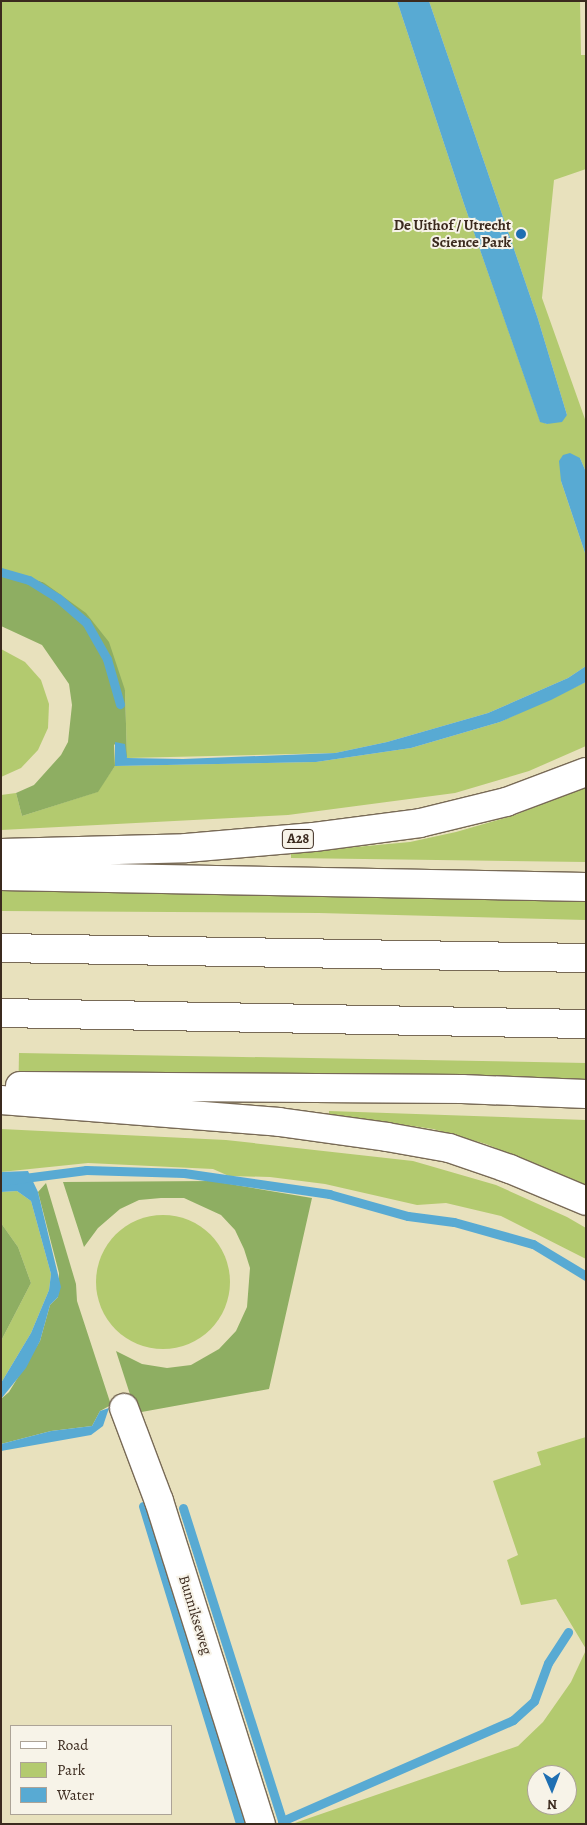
<!DOCTYPE html>
<html>
<head>
<meta charset="utf-8">
<style>
  body { margin:0 }
  #map { position:relative; width:587px; height:1825px; overflow:hidden; background:#e8e1bd; font-family:Alegreya,serif }
  div>[style] { position:absolute }
  .green>* { inset:0; background:#b3ca6f; transform-origin:0 0 }
  .round { border-radius:50% }
  .forest>* { inset:0; background:#8eae62 }
  .water>* { inset:0; background:#58aad3 }
  .stream>* { height:9px; margin:-4.5px; padding:0 4.5px; transform-origin:4.5px; border-radius:4.5px; background:#58aad3 }
  .roads { filter:drop-shadow(1px 0 #786a56) drop-shadow(-1px 0 #786a56) drop-shadow(0 1px #786a56) drop-shadow(0 -1px #786a56) }
  .street>* { height:28px; margin:-14px; padding:0 14px; transform-origin:14px; border-radius:14px; background:#fff }
  .highway>* { height:28px; margin:-14px; padding:0 14px; transform-origin:14px; border-radius:14px; background:#fff }
  .dots>* { width:14px; height:14px; translate:-50% -50%; box-sizing:border-box; border:2px solid #f7f3e8; border-radius:50% }
  span { translate:-50% -50%; white-space:nowrap; text-align:center; line-height:1.15; -webkit-text-stroke:4px #f7f3e8; paint-order:stroke }
  .shield-label span { padding:1px 4px; background:#f7f3e8; border:1px solid; border-radius:4px; -webkit-text-stroke-width:0 }
  .shield-label { font-size:14px; color:#3b2a1e; font-weight:700 }
  .poi-label { font-size:15px; color:#3b2a1e; font-weight:700 }
  .right { translate:-100% -50%; text-align:right }
  .street-label { font-size:15px; color:#3b2a1e }
  .frame { position:absolute; inset:0; border:2px solid #3b2a1e; pointer-events:none }
  .legend { position:absolute; left:10px; top:1725px; width:162px; height:90px; box-sizing:border-box; background:#f7f3e8; border:1px solid #aca397; margin:0; padding:6px 9px; list-style:none; font-size:15px; color:#3b2a1e }
  .legend li { display:flex; align-items:center; gap:10px; height:25px }
  .legend b { width:25px; border:1px solid #aca397 }
  .north { position:absolute; left:527px; top:1765px; width:50px; height:50px; box-sizing:border-box; background:#f7f3e8; border:1px solid #aca397; border-radius:50%; rotate:179deg; font-size:14px; font-weight:700; line-height:20px; text-align:center; color:#3b2a1e }
  .north::after { content:''; display:block; margin:auto; width:18px; height:22px; background:#1f6fb2; clip-path:polygon(50% 0,100% 100%,50% 72%,0 100%) }
</style>
</head>
<body>
<div id="map">
  <div class="green">
    <div style="clip-path:polygon(1px 1px,397px 1px,464px 204px,540px 421px,547px 424px,567px 415px,538px 319px,429px 1px,580px 1px,581px 55px,586px 55px,586px 169px,554px 180px,542px 298px,586px 422px,586px 472px,580px 458px,561px 481px,586px 556px,586px 666px,568px 678px,488px 713px,387px 742px,335px 753px,127px 758px,125px 690px,43px 582px,1px 570px)"></div>
    <div style="clip-path:polygon(1px 649px,25px 662px,41px 680px,49px 704px,48px 728px,38px 750px,21px 768px,1px 777px)"></div>
    <div style="clip-path:polygon(586px 682px,586px 746px,529px 771px,455px 793px,288px 815px,1px 830px,1px 795px,16px 793px,22px 816px,97px 792px,115px 766px,316px 762px,411px 748px,500px 722px)"></div>
    <div style="clip-path:polygon(586px 786px,586px 862px,291px 858px,291px 853px,410px 842px,456px 832px,515px 815px)"></div>
    <div style="clip-path:polygon(1px 887px,586px 902px,586px 920px,319px 913px,1px 911px)"></div>
    <div style="left:19px;top:1053px;width:567px;height:20px;rotate:1deg"></div>
    <div style="clip-path:polygon(329px 1111px,586px 1120px,586px 1186px,486px 1144px,433px 1129px,329px 1114px)"></div>
    <div style="clip-path:polygon(1px 1129px,226px 1140px,413px 1161px,496px 1185px,567px 1217px,586px 1228px,586px 1259px,501px 1216px,446px 1203px,417px 1205px,325px 1184px,270px 1177px,229px 1176px,213px 1169px,88px 1163px,1px 1172px)"></div>
    <div style="clip-path:polygon(17px 1191px,31px 1201px,51px 1274px,49px 1290px,31px 1333px,1px 1383px,1px 1341px,31px 1283px,18px 1247px,1px 1223px,1px 1192px)"></div>
    <div class="round" style="left:96px;top:1215px;width:134px;height:134px"></div>
    <div style="clip-path:polygon(586px 1437px,586px 1649px,556px 1599px,521px 1605px,507px 1560px,518px 1555px,493px 1481px,541px 1465px,537px 1452px)"></div>
    <div style="clip-path:polygon(evenodd,586px 1650px,586px 1824px,292px 1824px,518px 1746px,543px 1722px,571px 1682px,586px 1650px,537px 1775px,567px 1775px,567px 1805px,537px 1805px,537px 1775px)"></div>
  </div>
  <div class="forest">
    <div style="clip-path:polygon(1px 570px,43px 582px,86px 613px,109px 642px,125px 690px,127px 758px,114px 744px,115px 766px,98px 792px,22px 816px,16px 793px,34px 785px,61px 755px,68px 742px,72px 705px,69px 684px,42px 645px,1px 626px)"></div>
    <div style="clip-path:polygon(212px 1181px,312px 1198px,269px 1389px,136px 1413px,116px 1351px,142px 1364px,167px 1368px,191px 1365px,219px 1349px,236px 1331px,247px 1307px,250px 1268px,244px 1249px,235px 1230px,221px 1215px,184px 1198px,161px 1198px,139px 1200px,120px 1209px,98px 1228px,84px 1247px,63px 1182px)"></div>
    <div style="clip-path:polygon(46px 1183px,76px 1284px,77px 1301px,111px 1405px,100px 1411px,92px 1426px,51px 1431px,1px 1444px,1px 1399px,9px 1392px,40px 1341px,50px 1305px,58px 1297px,59px 1273px,38px 1192px)"></div>
    <div style="clip-path:polygon(1px 1223px,18px 1247px,31px 1283px,1px 1341px)"></div>
  </div>
  <div class="water">
    <div style="clip-path:polygon(397px 1px,429px 1px,538px 319px,567px 415px,562px 422px,547px 424px,540px 422px,464px 204px)"></div>
    <div style="clip-path:polygon(570px 453px,580px 458px,586px 472px,586px 556px,561px 481px,559px 461px,563px 455px)"></div>
    <div style="clip-path:polygon(586px 666px,586px 682px,551px 700px,500px 722px,411px 748px,316px 762px,115px 766px,115px 742px,125px 744px,127px 758px,183px 759px,335px 753px,387px 742px,488px 713px,568px 678px)"></div>
    <div style="clip-path:polygon(28px 1171px,38px 1192px,61px 1287px,58px 1297px,50px 1305px,40px 1341px,26px 1368px,1px 1399px,1px 1383px,31px 1333px,49px 1290px,51px 1274px,31px 1201px,17px 1191px,1px 1192px,1px 1172px)"></div>
    <div style="clip-path:polygon(109px 1408px,103px 1426px,91px 1435px,1px 1451px,1px 1444px,51px 1431px,92px 1426px,100px 1411px)"></div>
  </div>
  <div class="stream">
    <div style="left:1px;top:572px;width:29px;rotate:16deg"></div>
    <div style="left:29px;top:580px;width:34px;rotate:32deg"></div>
    <div style="left:58px;top:598px;width:37px;rotate:41deg"></div>
    <div style="left:86px;top:622px;width:43px;rotate:60.4deg"></div>
    <div style="left:107px;top:659px;width:47px;rotate:73.9deg"></div>
    <div style="left:1px;top:1181px;width:86px;rotate:-7.4deg"></div>
    <div style="left:86px;top:1170px;width:98px;rotate:1.8deg"></div>
    <div style="left:184px;top:1173px;width:147px;rotate:8.2deg"></div>
    <div style="left:329px;top:1194px;width:82px;rotate:15.6deg"></div>
    <div style="left:408px;top:1216px;width:46px;rotate:7.4deg"></div>
    <div style="left:454px;top:1222px;width:82px;rotate:15.6deg"></div>
    <div style="left:533px;top:1244px;width:62px;rotate:31.1deg"></div>
    <div style="left:143px;top:1506px;width:332px;rotate:73deg"></div>
    <div style="left:183px;top:1508px;width:328px;rotate:72.4deg"></div>
    <div style="left:282px;top:1821px;width:252px;rotate:-23.6deg"></div>
    <div style="left:513px;top:1720px;width:28px;rotate:-42deg"></div>
    <div style="left:534px;top:1701px;width:40px;rotate:-69.8deg"></div>
    <div style="left:548px;top:1663px;width:37px;rotate:-57deg"></div>
  </div>
  <div class="roads">
    <div class="street">
      <div style="left:124px;top:1408px;width:99px;rotate:69.4deg"></div>
      <div style="left:159px;top:1501px;width:339px;rotate:72.5deg"></div>
    </div>
    <div class="highway">
      <div style="left:1px;top:853px;width:185px;rotate:-1.5deg"></div>
      <div style="left:186px;top:848px;width:128px;rotate:-4.9deg"></div>
      <div style="left:314px;top:837px;width:107px;rotate:-7.5deg"></div>
      <div style="left:420px;top:823px;width:89px;rotate:-13.7deg"></div>
      <div style="left:506px;top:802px;width:85px;rotate:-20.6deg"></div>
      <div style="left:1px;top:876px;width:585px;rotate:1.08deg"></div>
      <div style="left:1px;top:948px;width:585px;rotate:0.98deg"></div>
      <div style="left:1px;top:1013px;width:585px;rotate:1.08deg"></div>
      <div style="left:20px;top:1086px;width:442px;rotate:0.4deg"></div>
      <div style="left:462px;top:1089px;width:124px;rotate:2.3deg"></div>
      <div style="left:1px;top:1100px;width:279px;rotate:4.5deg"></div>
      <div style="left:279px;top:1122px;width:109px;rotate:7.9deg"></div>
      <div style="left:387px;top:1137px;width:63px;rotate:10.1deg"></div>
      <div style="left:449px;top:1148px;width:65px;rotate:19deg"></div>
      <div style="left:510px;top:1169px;width:82px;rotate:22.8deg"></div>
    </div>
  </div>
  <div class="dots">
    <div style="left:521px;top:234px;background:#1f6fb2"></div>
  </div>
  <div class="shield-label">
    <span style="left:298px;top:839px">A28</span>
  </div>
  <div class="poi-label">
    <span class="right" style="left:511px;top:234px">De Uithof / Utrecht<br>Science Park</span>
  </div>
  <div class="street-label">
    <span style="left:195px;top:1615px;rotate:73deg">Bunnikseweg</span>
  </div>
  <div class="frame"></div>
  <ul class="legend">
  <li><b style="height:6px;background:#fff"></b>Road</li>
  <li><b style="height:14px;background:#b3ca6f"></b>Park</li>
  <li><b style="height:14px;background:#58aad3"></b>Water</li>
  </ul>
  <div class="north">N</div>
</div>
</body>
</html>
